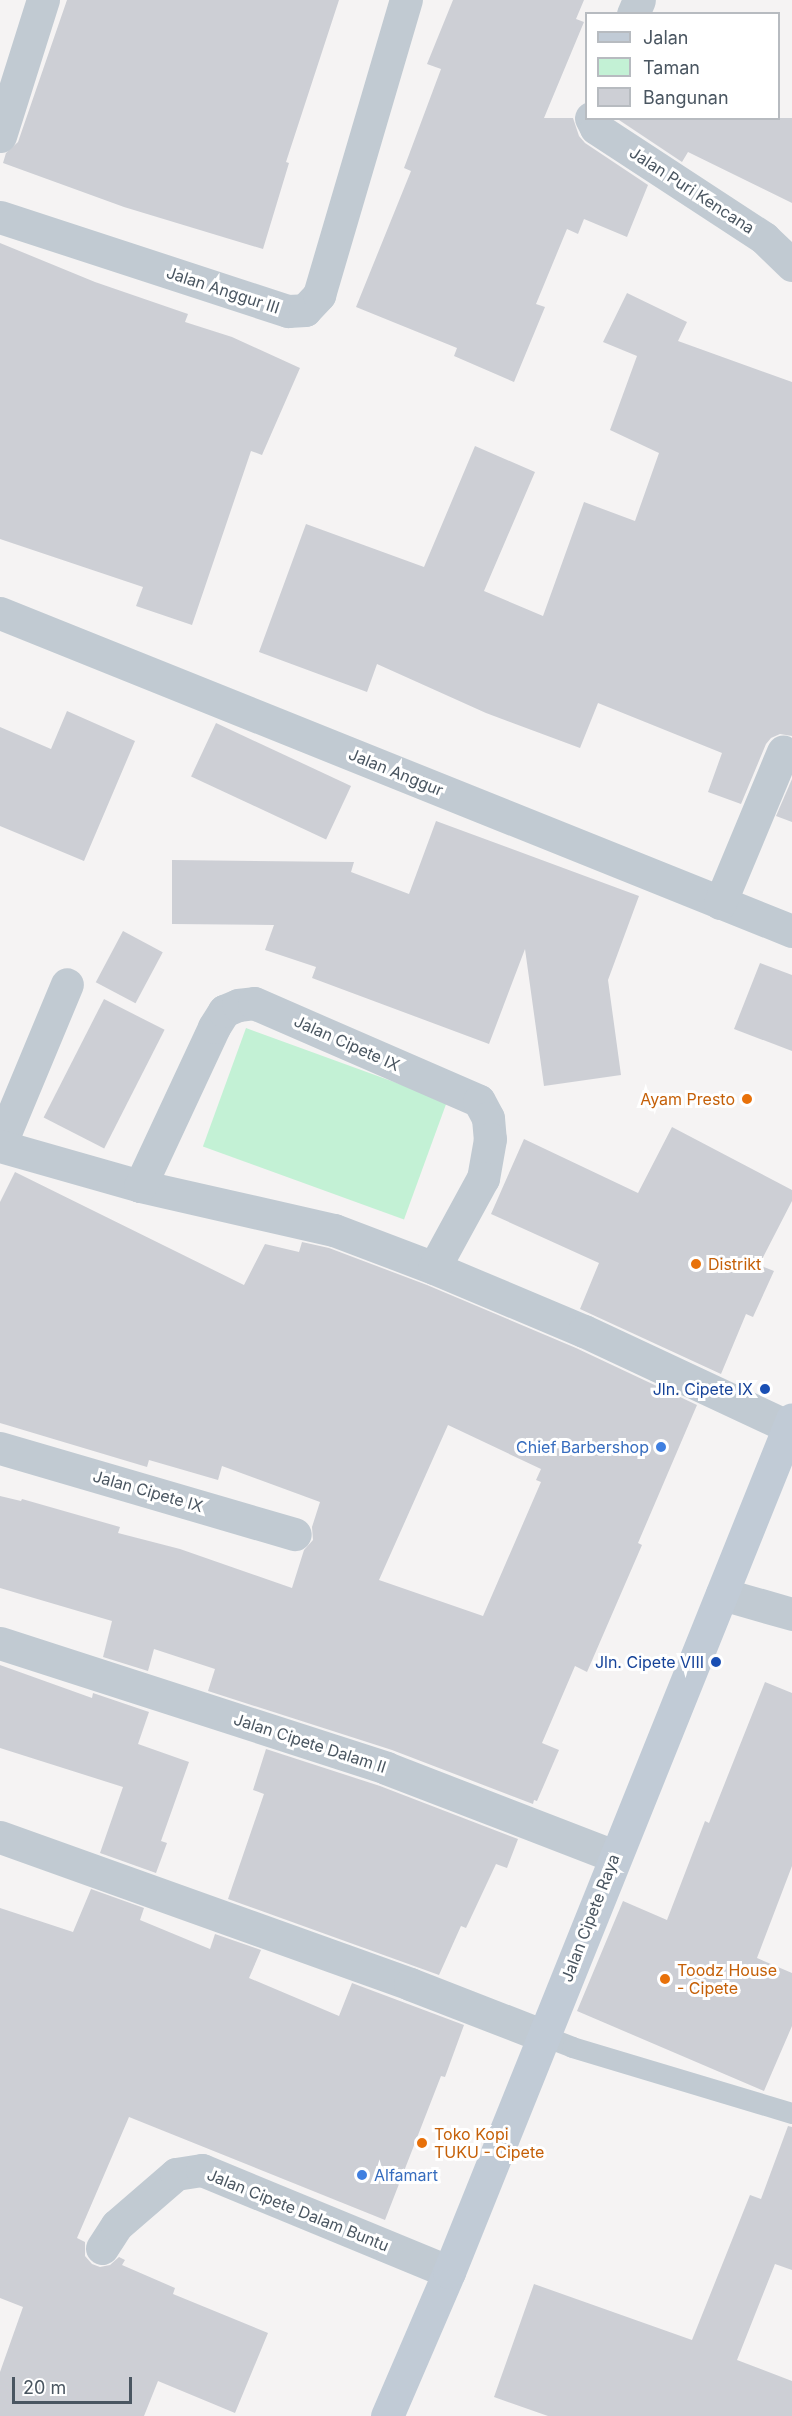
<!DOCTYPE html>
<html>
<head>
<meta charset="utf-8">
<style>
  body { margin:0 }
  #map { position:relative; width:792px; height:2416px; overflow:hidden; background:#f5f3f3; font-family:Inter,sans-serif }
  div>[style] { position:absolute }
  .green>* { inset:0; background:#c3f1d5; transform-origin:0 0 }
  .building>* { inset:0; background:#cdcfd5; transform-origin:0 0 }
  .service>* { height:21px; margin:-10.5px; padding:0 10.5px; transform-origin:10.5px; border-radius:10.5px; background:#c1cad2 }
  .minor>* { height:33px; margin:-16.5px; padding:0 16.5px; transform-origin:16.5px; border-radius:16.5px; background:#c1cad2 }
  .tertiary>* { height:33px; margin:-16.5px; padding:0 16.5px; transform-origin:16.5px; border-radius:16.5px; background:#c1cad2 }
  .secondary>* { height:33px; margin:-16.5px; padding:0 16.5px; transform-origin:16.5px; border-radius:16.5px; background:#c1cbd6 }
  .dots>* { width:16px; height:16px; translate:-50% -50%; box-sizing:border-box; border:3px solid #fff; border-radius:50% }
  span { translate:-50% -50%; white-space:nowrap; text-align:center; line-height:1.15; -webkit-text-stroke:6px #fff; paint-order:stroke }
  .street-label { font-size:16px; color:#4a5661 }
  .food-label { font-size:16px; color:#c56008 }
  .right { translate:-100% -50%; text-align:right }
  .left { translate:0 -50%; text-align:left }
  .transit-label { font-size:16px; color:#164399 }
  .shop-label { font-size:16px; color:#366cbe }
  .legend { position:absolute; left:585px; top:12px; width:195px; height:108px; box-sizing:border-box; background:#fff; border:2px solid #b7bbc0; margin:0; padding:8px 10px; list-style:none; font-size:18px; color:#4a5661 }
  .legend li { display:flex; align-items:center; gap:12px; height:30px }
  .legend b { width:30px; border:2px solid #b7bbc0 }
  .scale { position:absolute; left:12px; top:2377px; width:120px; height:27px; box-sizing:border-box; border:3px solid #4a5661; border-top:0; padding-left:8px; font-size:18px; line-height:21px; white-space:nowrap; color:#4a5661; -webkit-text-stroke:4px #fff; paint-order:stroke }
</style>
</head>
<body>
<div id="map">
  <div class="green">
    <div style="left:246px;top:1028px;width:214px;height:126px;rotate:20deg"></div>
  </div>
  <div class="building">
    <div style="clip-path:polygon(67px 0,339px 0,286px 162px,289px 163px,263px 249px,124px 207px,3px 163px,6px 153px,18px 142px)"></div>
    <div style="clip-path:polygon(453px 0,584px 0,576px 19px,584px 22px,544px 118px,573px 118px,579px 136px,585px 143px,648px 185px,627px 237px,584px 219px,578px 234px,567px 229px,536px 304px,545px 307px,514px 382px,454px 356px,457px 348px,356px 307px,411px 171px,404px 168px,441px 69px,427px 64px)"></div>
    <div style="clip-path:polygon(616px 118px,792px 118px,792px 203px,688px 152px,682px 162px)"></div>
    <div style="clip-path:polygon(0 243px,95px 282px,188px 314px,185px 322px,232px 337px,300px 368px,262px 455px,251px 451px,192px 625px,136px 606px,143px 587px,0 539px)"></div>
    <div style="clip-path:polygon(627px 293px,687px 322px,678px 341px,792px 382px,792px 736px,780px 734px,771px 738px,766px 744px,741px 804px,708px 792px,722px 753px,598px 703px,580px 748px,486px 713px,377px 664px,367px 692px,259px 652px,306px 524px,424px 567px,475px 446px,535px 472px,484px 591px,543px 616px,584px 502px,635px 521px,659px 453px,610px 430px,637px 356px,603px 342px)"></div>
    <div style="clip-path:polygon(67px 711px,135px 741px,84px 861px,0 826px,0 727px,51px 749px)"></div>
    <div style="left:216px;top:723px;width:149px;height:59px;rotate:25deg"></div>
    <div style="clip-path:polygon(792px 779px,792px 822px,776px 816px)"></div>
    <div style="clip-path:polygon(436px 821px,639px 896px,608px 980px,621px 1075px,544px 1086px,525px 949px,489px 1044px,312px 978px,316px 967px,265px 950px,274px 925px,172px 924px,172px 860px,354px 862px,351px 872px,409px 894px)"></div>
    <div style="left:123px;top:931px;width:45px;height:58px;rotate:28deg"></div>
    <div style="clip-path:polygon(760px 963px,792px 975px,792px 1051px,734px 1029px)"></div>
    <div style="left:104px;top:999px;width:68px;height:133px;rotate:27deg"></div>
    <div style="clip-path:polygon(672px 1127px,792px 1190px,792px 1201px,759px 1265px,774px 1271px,753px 1317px,746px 1314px,721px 1374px,580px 1309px,599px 1263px,491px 1214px,524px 1139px,638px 1193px)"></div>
    <div style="clip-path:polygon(evenodd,15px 1172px,244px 1285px,265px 1244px,299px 1252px,302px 1242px,329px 1248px,427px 1285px,576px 1348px,697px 1405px,638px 1543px,642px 1545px,587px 1672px,575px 1666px,542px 1743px,559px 1750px,537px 1801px,534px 1800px,533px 1804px,392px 1750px,208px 1691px,215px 1669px,154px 1649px,148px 1671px,103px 1657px,112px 1621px,0 1588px,0 1496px,21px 1501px,22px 1499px,120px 1527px,118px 1533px,180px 1549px,292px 1588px,304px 1550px,313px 1540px,312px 1527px,320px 1502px,222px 1466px,218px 1480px,149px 1460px,147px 1467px,0 1423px,0 1202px,15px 1172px,448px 1425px,541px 1469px,536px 1480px,541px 1482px,483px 1616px,379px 1580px,448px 1425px)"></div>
    <div style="clip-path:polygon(0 1665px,92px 1698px,93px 1693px,149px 1712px,138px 1744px,189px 1762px,161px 1841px,167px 1843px,156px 1873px,100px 1853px,123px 1787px,0 1748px)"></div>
    <div style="clip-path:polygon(765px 1682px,792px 1693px,792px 1866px,757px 1958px,792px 1973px,792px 2026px,764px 2091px,577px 2011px,623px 1901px,667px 1920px,705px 1821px,709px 1823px)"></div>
    <div style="clip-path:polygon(266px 1749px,380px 1786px,518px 1839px,507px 1868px,496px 1864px,466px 1928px,461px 1926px,439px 1975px,228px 1899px,264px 1794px,253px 1790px)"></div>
    <div style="clip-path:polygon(91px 1889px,144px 1908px,140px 1920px,210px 1949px,215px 1934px,261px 1950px,249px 1978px,339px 2016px,352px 1983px,464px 2025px,445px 2077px,441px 2076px,385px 2220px,129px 2117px,77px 2238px,85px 2242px,85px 2256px,92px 2264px,100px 2267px,110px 2265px,119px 2257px,125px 2260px,122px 2265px,175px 2288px,173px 2294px,268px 2333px,235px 2413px,158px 2381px,144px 2416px,0 2416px,0 2372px,23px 2307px,0 2298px,0 1908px,73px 1932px)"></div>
    <div style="clip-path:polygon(788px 2126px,792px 2127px,792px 2270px,775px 2264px,737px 2360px,792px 2381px,792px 2416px,548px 2416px,494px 2397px,534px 2284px,692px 2340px,750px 2195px,761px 2199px)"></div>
  </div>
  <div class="service">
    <div style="left:544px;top:2036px;width:30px;rotate:21deg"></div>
    <div style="left:572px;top:2047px;width:230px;rotate:16.7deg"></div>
  </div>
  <div class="minor">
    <div style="left:633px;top:14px;width:15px;rotate:-67deg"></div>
    <div style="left:591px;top:118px;width:11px;rotate:63deg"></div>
    <div style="left:596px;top:128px;width:201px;rotate:33.2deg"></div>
    <div style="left:764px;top:238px;width:39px;rotate:44deg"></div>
    <div style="left:0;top:136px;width:143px;rotate:-72.5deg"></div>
    <div style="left:0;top:217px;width:303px;rotate:18.1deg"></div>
    <div style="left:288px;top:311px;width:17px;rotate:-3deg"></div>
    <div style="left:305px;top:310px;width:21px;rotate:-47deg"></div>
    <div style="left:319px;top:295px;width:308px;rotate:-73.6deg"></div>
    <div style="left:0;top:613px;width:853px;rotate:21.88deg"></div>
    <div style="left:720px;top:903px;width:164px;rotate:-67.4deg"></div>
    <div style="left:0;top:1145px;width:174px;rotate:-67.4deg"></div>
    <div style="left:0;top:1146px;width:146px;rotate:15.9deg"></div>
    <div style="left:140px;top:1186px;width:199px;rotate:12.8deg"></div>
    <div style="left:334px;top:1230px;width:107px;rotate:20.8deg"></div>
    <div style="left:434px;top:1268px;width:163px;rotate:22.8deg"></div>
    <div style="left:584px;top:1331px;width:226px;rotate:25.1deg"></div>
    <div style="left:140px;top:1186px;width:175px;rotate:-65deg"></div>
    <div style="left:214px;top:1027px;width:19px;rotate:-58deg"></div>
    <div style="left:224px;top:1011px;width:15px;rotate:-23deg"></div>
    <div style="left:238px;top:1005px;width:16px;rotate:-7deg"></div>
    <div style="left:254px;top:1003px;width:245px;rotate:23.5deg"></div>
    <div style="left:479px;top:1101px;width:19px;rotate:62deg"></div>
    <div style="left:488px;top:1118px;width:21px;rotate:85deg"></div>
    <div style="left:490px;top:1139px;width:40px;rotate:100deg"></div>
    <div style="left:483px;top:1178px;width:102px;rotate:118.6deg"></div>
    <div style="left:0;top:1448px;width:307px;rotate:16.3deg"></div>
    <div style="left:0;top:1643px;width:406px;rotate:17.9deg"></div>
    <div style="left:386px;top:1768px;width:244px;rotate:21.1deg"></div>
    <div style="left:0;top:1837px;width:436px;rotate:19.7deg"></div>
    <div style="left:410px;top:1984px;width:144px;rotate:21.2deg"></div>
    <div style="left:102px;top:2248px;width:27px;rotate:-57deg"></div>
    <div style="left:117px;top:2225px;width:78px;rotate:-40.8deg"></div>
    <div style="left:176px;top:2174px;width:26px;rotate:-9deg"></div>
    <div style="left:202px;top:2170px;width:267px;rotate:22.4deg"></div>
  </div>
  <div class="tertiary">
    <div style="left:722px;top:1594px;width:73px;rotate:15.9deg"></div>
  </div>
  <div class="secondary">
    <div style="left:387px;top:2416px;width:157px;rotate:-66.7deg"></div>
    <div style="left:449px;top:2272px;width:919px;rotate:-68.09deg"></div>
  </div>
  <div class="dots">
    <div style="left:747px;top:1099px;background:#e8710a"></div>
    <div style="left:696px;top:1264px;background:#e8710a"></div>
    <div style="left:765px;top:1389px;background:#1a4fb4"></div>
    <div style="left:661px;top:1447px;background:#3f7fe0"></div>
    <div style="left:716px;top:1662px;background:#1a4fb4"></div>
    <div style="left:665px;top:1979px;background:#e8710a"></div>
    <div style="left:422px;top:2143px;background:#e8710a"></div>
    <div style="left:362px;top:2175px;background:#3f7fe0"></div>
  </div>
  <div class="street-label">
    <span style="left:692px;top:190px;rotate:33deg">Jalan Puri Kencana</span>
    <span style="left:223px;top:290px;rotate:18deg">Jalan Anggur III</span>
    <span style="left:396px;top:772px;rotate:22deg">Jalan Anggur</span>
    <span style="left:347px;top:1043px;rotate:24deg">Jalan Cipete IX</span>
    <span style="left:148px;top:1491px;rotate:16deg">Jalan Cipete IX</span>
    <span style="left:310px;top:1743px;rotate:18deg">Jalan Cipete Dalam II</span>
    <span style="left:590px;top:1918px;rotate:-69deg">Jalan Cipete Raya</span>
    <span style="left:298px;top:2210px;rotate:22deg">Jalan Cipete Dalam Buntu</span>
  </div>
  <div class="food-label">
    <span class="right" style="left:735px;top:1099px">Ayam Presto</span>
    <span class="left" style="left:708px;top:1264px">Distrikt</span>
    <span class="left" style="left:677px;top:1979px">Toodz House<br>- Cipete</span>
    <span class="left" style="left:434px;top:2143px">Toko Kopi<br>TUKU - Cipete</span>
  </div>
  <div class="transit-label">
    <span class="right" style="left:753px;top:1389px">Jln. Cipete IX</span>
    <span class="right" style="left:704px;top:1662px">Jln. Cipete VIII</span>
  </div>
  <div class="shop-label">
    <span class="right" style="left:649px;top:1447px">Chief Barbershop</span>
    <span class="left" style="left:374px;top:2175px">Alfamart</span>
  </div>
  <ul class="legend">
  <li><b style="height:8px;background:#c1cbd6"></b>Jalan</li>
  <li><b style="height:16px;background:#c3f1d5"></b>Taman</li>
  <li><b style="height:16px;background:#cdcfd5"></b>Bangunan</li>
  </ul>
  <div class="scale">20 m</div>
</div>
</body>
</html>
